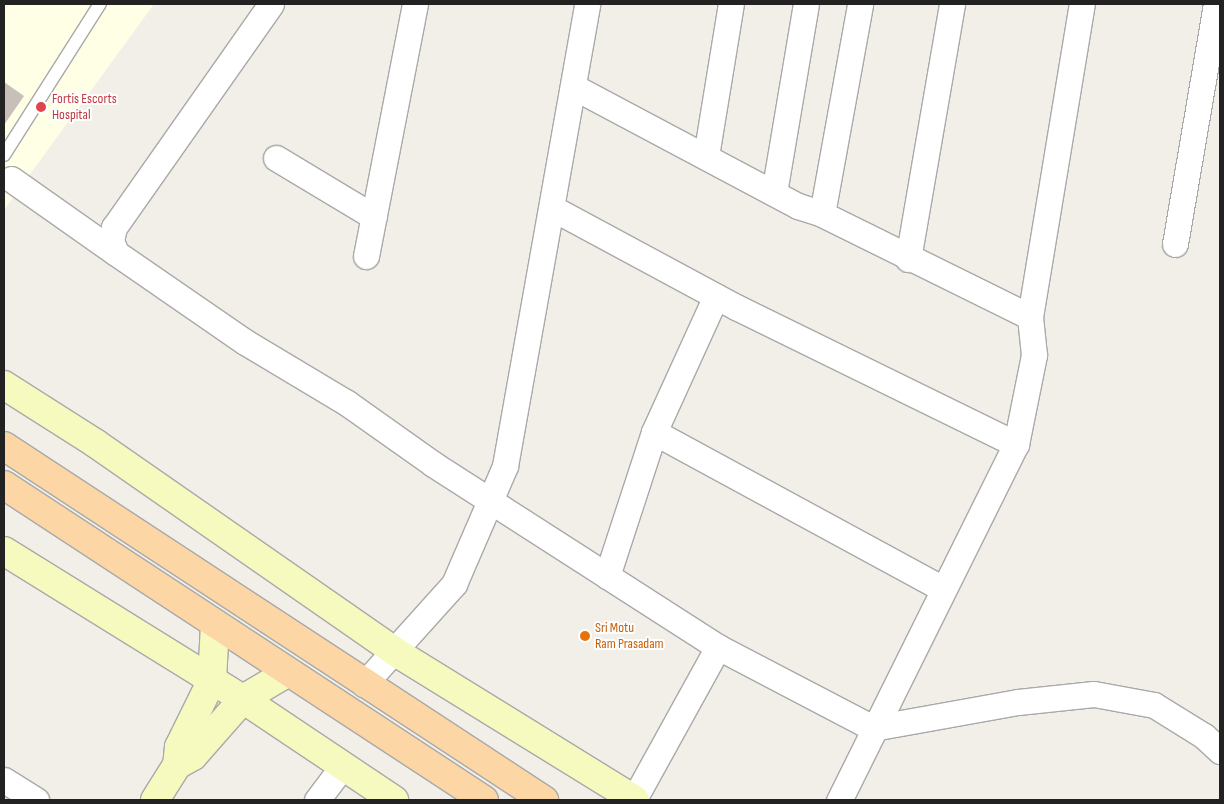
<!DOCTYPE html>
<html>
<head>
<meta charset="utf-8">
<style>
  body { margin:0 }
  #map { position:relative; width:1224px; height:804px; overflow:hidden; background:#f2efe9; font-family:"Sofia Sans Condensed",sans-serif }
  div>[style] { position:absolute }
  .education>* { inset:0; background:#ffffe5 }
  .building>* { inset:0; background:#c7bfb8 }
  .roads { filter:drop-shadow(1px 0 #a9a9a9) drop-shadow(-1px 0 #a9a9a9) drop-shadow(0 1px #a9a9a9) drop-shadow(0 -1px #a9a9a9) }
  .lane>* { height:12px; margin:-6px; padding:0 6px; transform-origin:6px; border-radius:6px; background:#fff }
  .street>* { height:25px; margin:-12.5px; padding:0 12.5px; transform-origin:12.5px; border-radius:12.5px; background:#fff }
  .secondary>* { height:28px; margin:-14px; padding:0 14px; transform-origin:14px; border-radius:14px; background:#f7fabf }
  .primary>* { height:28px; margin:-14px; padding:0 14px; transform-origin:14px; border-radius:14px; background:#fcd6a4 }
  .dots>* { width:14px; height:14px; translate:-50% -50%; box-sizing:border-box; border:2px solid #fff; border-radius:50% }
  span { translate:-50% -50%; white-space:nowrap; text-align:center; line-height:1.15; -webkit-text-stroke:4px #fff; paint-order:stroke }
  .health-label { font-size:14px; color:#be3a42 }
  .left { translate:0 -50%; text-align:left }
  .food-label { font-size:14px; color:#c56008 }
  .frame { position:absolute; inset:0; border:5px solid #222; pointer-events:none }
</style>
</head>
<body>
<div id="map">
  <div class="education">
    <div style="clip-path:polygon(4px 4px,154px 4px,4px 210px)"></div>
  </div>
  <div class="building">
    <div style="clip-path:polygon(4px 82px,24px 96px,4px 125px)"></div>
  </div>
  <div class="roads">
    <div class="lane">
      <div style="left:4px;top:155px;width:179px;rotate:-57.6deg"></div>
    </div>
    <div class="street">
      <div style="left:271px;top:4px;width:273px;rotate:125.1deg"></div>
      <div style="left:114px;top:227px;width:14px;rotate:102deg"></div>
      <div style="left:111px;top:241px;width:13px;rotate:67deg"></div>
      <div style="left:116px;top:253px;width:157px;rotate:34.6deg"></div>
      <div style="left:245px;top:342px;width:119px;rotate:30.9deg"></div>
      <div style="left:347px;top:403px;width:105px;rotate:35.3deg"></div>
      <div style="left:433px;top:464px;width:339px;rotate:32.7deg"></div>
      <div style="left:718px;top:647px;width:174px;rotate:118.9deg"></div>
      <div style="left:574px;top:87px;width:254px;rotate:28deg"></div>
      <div style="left:798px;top:206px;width:25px;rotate:18deg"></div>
      <div style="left:822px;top:214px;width:232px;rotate:26.3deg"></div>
      <div style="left:1030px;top:317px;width:38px;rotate:84deg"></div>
      <div style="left:1034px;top:355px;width:91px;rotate:101.4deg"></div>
      <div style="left:1016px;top:444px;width:398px;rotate:116.4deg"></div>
      <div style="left:706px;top:156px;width:154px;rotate:-80.7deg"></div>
      <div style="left:276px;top:158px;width:114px;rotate:31deg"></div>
      <div style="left:11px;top:179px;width:128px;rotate:35.2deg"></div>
      <div style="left:774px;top:193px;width:192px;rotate:-80.4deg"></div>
      <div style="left:552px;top:208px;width:209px;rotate:28.3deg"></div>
      <div style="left:736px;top:307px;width:312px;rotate:26.1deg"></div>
      <div style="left:822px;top:214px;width:213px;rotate:-79.7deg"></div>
      <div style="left:1175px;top:244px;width:243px;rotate:-80.3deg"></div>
      <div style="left:366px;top:256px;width:257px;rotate:-79deg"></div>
      <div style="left:908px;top:259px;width:259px;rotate:-80.2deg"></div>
      <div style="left:1030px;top:317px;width:317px;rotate:-80.6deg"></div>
      <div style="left:654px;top:432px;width:329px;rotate:28.5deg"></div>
      <div style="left:607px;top:576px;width:151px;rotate:-71.9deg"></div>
      <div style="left:654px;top:432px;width:149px;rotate:-65.5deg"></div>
      <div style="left:718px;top:647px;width:175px;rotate:27.6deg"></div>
      <div style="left:873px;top:728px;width:147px;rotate:-10.2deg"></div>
      <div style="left:1018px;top:702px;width:76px;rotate:-6deg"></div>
      <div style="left:1094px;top:694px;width:61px;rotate:10.4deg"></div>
      <div style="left:1154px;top:705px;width:59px;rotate:31.8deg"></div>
      <div style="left:1204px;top:736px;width:22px;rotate:43deg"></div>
      <div style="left:364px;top:684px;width:135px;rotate:-48deg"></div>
      <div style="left:454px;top:584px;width:129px;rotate:-66.6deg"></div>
      <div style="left:505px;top:466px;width:469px;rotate:-79.9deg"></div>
      <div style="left:4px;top:780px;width:38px;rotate:32deg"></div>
      <div style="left:317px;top:800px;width:41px;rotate:-52.9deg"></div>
    </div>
    <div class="secondary">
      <div style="left:4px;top:385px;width:108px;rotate:32.5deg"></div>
      <div style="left:95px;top:443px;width:364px;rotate:34.8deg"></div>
      <div style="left:394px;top:651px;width:283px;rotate:31.7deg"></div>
      <div style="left:4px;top:551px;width:281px;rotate:31.8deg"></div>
      <div style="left:243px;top:699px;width:182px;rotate:33.8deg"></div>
      <div style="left:215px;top:625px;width:55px;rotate:93.1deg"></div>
      <div style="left:212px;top:680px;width:75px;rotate:116.2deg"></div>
      <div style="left:179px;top:747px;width:18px;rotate:96deg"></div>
      <div style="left:177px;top:765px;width:18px;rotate:-29deg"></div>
      <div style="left:193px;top:756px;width:76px;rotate:-48.7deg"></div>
      <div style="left:243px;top:699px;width:51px;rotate:-30.6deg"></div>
      <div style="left:155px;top:800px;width:41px;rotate:-57.8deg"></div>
    </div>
    <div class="primary">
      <div style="left:4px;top:446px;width:646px;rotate:33.25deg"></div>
      <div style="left:4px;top:485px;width:574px;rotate:33.27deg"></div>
    </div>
  </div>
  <div class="dots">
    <div style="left:41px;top:107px;background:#e0444e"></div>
    <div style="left:585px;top:636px;background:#e8710a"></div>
  </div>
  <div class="health-label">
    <span class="left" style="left:52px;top:107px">Fortis Escorts<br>Hospital</span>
  </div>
  <div class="food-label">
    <span class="left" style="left:595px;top:636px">Sri Motu<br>Ram Prasadam</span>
  </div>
  <div class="frame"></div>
</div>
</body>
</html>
